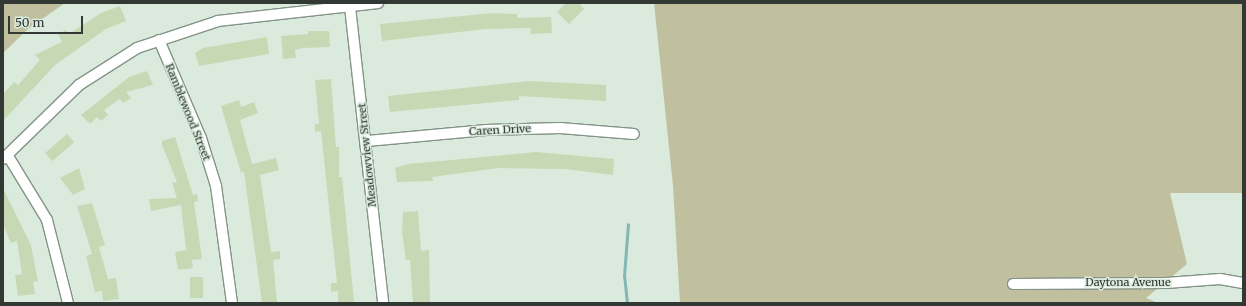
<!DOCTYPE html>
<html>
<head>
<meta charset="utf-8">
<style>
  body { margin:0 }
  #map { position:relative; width:1246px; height:306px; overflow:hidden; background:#daebdd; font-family:Merriweather,serif }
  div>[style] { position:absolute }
  .green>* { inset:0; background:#c0c09f }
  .stream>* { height:3px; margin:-1.5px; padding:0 1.5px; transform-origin:1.5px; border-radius:1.5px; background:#84b6b4 }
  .building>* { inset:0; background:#c7d9b4; transform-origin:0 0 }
  .roads { filter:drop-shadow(1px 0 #849387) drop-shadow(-1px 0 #849387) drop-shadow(0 1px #849387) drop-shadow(0 -1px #849387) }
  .minor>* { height:10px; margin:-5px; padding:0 5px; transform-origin:5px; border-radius:5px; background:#fff }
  span { translate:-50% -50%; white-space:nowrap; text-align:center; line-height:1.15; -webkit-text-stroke:3px #daebdd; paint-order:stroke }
  .street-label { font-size:11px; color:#323833 }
  .frame { position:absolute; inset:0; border:4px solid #323833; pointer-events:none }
  .scale { position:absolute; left:8px; top:16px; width:75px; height:18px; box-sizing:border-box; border:2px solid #323833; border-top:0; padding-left:5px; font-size:12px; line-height:14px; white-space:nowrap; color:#323833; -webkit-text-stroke:3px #daebdd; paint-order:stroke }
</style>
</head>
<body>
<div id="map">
  <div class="green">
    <div style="clip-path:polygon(3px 3px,65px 3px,28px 29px,3px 53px)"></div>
    <div style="clip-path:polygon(654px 3px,1243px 3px,1243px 193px,1170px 193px,1187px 264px,1146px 298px,1158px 303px,680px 303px,673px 186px)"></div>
  </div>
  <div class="stream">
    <div style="left:627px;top:303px;width:27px;rotate:-96deg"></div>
    <div style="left:624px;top:276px;width:52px;rotate:-85.6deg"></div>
  </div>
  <div class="building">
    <div style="clip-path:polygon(566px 3px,579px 3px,584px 9px,569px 24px,557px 12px)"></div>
    <div style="clip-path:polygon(120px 6px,126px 21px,106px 29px,55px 65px,3px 121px,3px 94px,14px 82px,18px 85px,40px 60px,35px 55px,62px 42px,58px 34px,66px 30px,69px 34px,101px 13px)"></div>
    <div style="clip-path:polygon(493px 13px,517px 14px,517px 18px,551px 17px,552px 33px,531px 34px,530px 28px,485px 29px,382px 41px,380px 24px)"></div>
    <div style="clip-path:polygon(308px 31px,329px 31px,330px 47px,303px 48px,295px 50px,296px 58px,283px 59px,281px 36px,308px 34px)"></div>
    <div style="clip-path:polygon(267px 37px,269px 54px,199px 66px,195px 53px,203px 48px)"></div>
    <div style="clip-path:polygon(147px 71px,153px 85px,126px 92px,131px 98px,123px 103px,120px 99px,104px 110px,108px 115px,101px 121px,97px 117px,90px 124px,81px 115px,129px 77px)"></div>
    <div style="clip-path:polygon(331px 79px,336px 147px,339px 147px,339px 177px,342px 177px,354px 302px,338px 303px,338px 291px,331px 292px,331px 283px,337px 283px,321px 131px,315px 132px,315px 124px,319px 124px,315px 80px)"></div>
    <div style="clip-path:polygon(530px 81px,606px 85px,606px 101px,519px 96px,519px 100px,390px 112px,388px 96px)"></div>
    <div style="clip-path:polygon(239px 100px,241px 107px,254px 102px,258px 113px,240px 120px,252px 164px,276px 158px,279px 170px,260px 175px,271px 252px,280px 251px,280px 259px,273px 260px,277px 303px,262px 303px,244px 172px,241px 173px,221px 106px)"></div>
    <div style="left:67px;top:134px;width:11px;height:29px;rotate:49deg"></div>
    <div style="clip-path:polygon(175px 137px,193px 195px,197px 194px,198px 201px,194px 202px,202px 259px,192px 260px,193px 268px,178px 270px,175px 252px,186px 250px,181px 205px,151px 211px,149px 199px,177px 198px,172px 183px,177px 182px,162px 145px,162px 141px)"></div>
    <div style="clip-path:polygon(536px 152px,614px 159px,613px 175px,565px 169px,498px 168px,432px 177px,433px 181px,397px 182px,395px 168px,408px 164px)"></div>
    <div style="clip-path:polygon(79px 168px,85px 189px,73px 195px,60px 178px)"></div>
    <div style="clip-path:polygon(3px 188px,31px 245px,38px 281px,33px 282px,35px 294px,18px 296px,15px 275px,22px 274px,17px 241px,11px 243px,3px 225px)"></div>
    <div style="clip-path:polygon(92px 203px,105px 245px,99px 247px,108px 279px,116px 278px,119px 299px,103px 301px,102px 291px,95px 292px,86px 256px,92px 254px,77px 206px)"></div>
    <div style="clip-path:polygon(418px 211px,421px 251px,429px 250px,430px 303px,413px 303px,410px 260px,406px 260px,402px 233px,403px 212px)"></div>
    <div style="left:190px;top:277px;width:13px;height:21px"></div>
  </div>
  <div class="roads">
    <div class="minor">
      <div style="left:350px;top:7px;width:298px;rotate:83.6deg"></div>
      <div style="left:159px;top:40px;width:107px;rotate:66.8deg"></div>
      <div style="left:201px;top:138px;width:50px;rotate:72.6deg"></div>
      <div style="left:216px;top:186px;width:118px;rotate:82.2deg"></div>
      <div style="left:367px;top:141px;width:120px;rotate:-5.3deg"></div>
      <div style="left:486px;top:130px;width:74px;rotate:-1.5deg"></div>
      <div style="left:560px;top:128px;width:74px;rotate:4.6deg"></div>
      <div style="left:8px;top:156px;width:75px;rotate:58.6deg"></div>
      <div style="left:47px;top:220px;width:86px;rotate:75.8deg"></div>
      <div style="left:3px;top:159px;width:106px;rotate:-44.2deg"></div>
      <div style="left:79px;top:85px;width:69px;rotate:-32.5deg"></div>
      <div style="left:137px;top:48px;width:85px;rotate:-18.4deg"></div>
      <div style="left:218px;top:21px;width:161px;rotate:-6.4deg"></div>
      <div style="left:1013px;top:284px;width:153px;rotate:-0.4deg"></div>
      <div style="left:1166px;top:283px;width:54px;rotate:-4.2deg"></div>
      <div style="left:1220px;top:279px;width:23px;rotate:10deg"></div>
    </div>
  </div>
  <div class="street-label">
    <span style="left:188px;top:112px;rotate:68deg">Ramblewood Street</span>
    <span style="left:500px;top:130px;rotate:-3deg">Caren Drive</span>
    <span style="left:367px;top:155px;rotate:-96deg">Meadowview Street</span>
    <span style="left:1128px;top:282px">Daytona Avenue</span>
  </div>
  <div class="frame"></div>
  <div class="scale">50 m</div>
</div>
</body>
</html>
